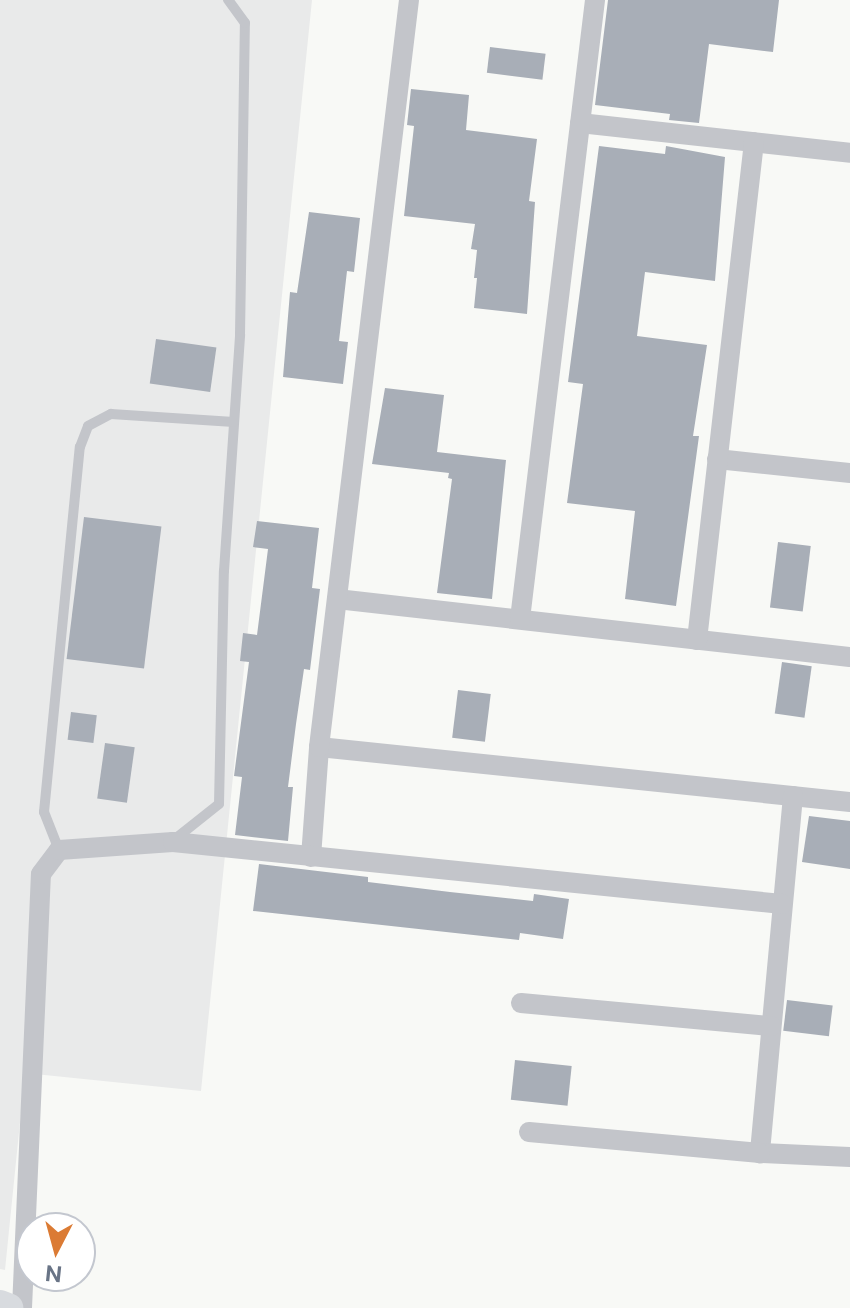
<!DOCTYPE html>
<html>
<head>
<meta charset="utf-8">
<style>
  body { margin:0 }
  #map { position:relative; width:850px; height:1308px; overflow:hidden; background:#f8f9f6; font-family:"Public Sans",sans-serif }
  div>[style] { position:absolute }
  .built>* { inset:0; background:#e9eaea }
  .building>* { inset:0; background:#a8aeb7; transform-origin:0 0 }
  .lane>* { height:10px; margin:-5px; padding:0 5px; transform-origin:5px; border-radius:5px; background:#c3c5ca }
  .street>* { height:20px; margin:-10px; padding:0 10px; transform-origin:10px; border-radius:10px; background:#c3c5ca }
  .secondary>* { height:30px; margin:-15px; padding:0 15px; transform-origin:15px; border-radius:15px; background:#d8dbdf }
  span { translate:-50% -50%; white-space:nowrap; text-align:center; line-height:1.15; -webkit-text-stroke:8px #fff; paint-order:stroke }
  .north { position:absolute; left:16px; top:1212px; width:80px; height:80px; box-sizing:border-box; background:#fff; border:2px solid #c3c7cf; border-radius:50%; rotate:186deg; font-size:22px; font-weight:700; line-height:32px; text-align:center; color:#697486 }
  .north::after { content:''; display:block; margin:auto; width:28px; height:36px; background:#db7b34; clip-path:polygon(50% 0,100% 100%,50% 72%,0 100%) }
</style>
</head>
<body>
<div id="map">
  <div class="built">
    <div style="clip-path:polygon(0 0,312px 0,201px 1091px,25px 1073px,5px 1270px,0 1269px)"></div>
  </div>
  <div class="building">
    <div style="clip-path:polygon(608px 0,779px 0,773px 52px,709px 44px,699px 123px,669px 120px,670px 114px,595px 105px)"></div>
    <div style="left:490px;top:47px;width:56px;height:26px;rotate:7deg"></div>
    <div style="clip-path:polygon(411px 89px,469px 95px,466px 130px,537px 139px,529px 201px,535px 202px,527px 314px,474px 308px,477px 278px,474px 278px,477px 250px,471px 249px,475px 224px,404px 216px,414px 126px,407px 125px)"></div>
    <div style="clip-path:polygon(599px 146px,665px 154px,666px 146px,725px 157px,715px 281px,645px 272px,637px 336px,707px 345px,693px 436px,699px 436px,676px 606px,625px 599px,635px 511px,567px 503px,583px 384px,568px 382px)"></div>
    <div style="clip-path:polygon(309px 212px,360px 218px,354px 272px,347px 271px,339px 341px,348px 342px,343px 384px,283px 377px,290px 292px,297px 293px)"></div>
    <div style="left:156px;top:339px;width:61px;height:45px;rotate:8deg"></div>
    <div style="clip-path:polygon(385px 388px,444px 395px,437px 452px,506px 460px,492px 599px,437px 593px,452px 479px,448px 478px,449px 473px,372px 464px)"></div>
    <div style="left:84px;top:517px;width:78px;height:143px;rotate:7deg"></div>
    <div style="clip-path:polygon(257px 521px,319px 528px,312px 588px,320px 589px,310px 670px,304px 669px,296px 724px,288px 787px,293px 787px,288px 841px,235px 835px,242px 777px,234px 776px,249px 662px,240px 661px,243px 633px,257px 635px,268px 549px,253px 547px)"></div>
    <div style="left:778px;top:542px;width:33px;height:66px;rotate:7deg"></div>
    <div style="left:782px;top:662px;width:30px;height:52px;rotate:8deg"></div>
    <div style="left:458px;top:690px;width:33px;height:48px;rotate:7deg"></div>
    <div style="left:71px;top:712px;width:26px;height:28px;rotate:7deg"></div>
    <div style="left:105px;top:743px;width:30px;height:56px;rotate:8deg"></div>
    <div style="clip-path:polygon(809px 816px,850px 821px,850px 869px,802px 862px)"></div>
    <div style="clip-path:polygon(259px 864px,368px 877px,368px 882px,450px 892px,533px 901px,534px 894px,569px 899px,563px 939px,520px 933px,519px 940px,253px 911px)"></div>
    <div style="left:787px;top:1000px;width:46px;height:31px;rotate:7deg"></div>
    <div style="left:515px;top:1060px;width:57px;height:40px;rotate:6deg"></div>
  </div>
  <div class="lane">
    <div style="left:175px;top:839px;width:56px;rotate:-38.5deg"></div>
    <div style="left:219px;top:804px;width:233px;rotate:-88.8deg"></div>
    <div style="left:224px;top:571px;width:237px;rotate:-86.1deg"></div>
    <div style="left:240px;top:335px;width:312px;rotate:-89.1deg"></div>
    <div style="left:245px;top:23px;width:29px;rotate:-126deg"></div>
    <div style="left:59px;top:850px;width:41px;rotate:-111.5deg"></div>
    <div style="left:44px;top:812px;width:367px;rotate:-84.4deg"></div>
    <div style="left:80px;top:447px;width:22px;rotate:-69deg"></div>
    <div style="left:88px;top:426px;width:26px;rotate:-28deg"></div>
    <div style="left:111px;top:414px;width:123px;rotate:3.7deg"></div>
  </div>
  <div class="street">
    <div style="left:580px;top:123px;width:272px;rotate:6.3deg"></div>
    <div style="left:717px;top:459px;width:134px;rotate:6deg"></div>
    <div style="left:337px;top:599px;width:516px;rotate:6.45deg"></div>
    <div style="left:520px;top:619px;width:624px;rotate:-83.09deg"></div>
    <div style="left:697px;top:640px;width:501px;rotate:-83.47deg"></div>
    <div style="left:319px;top:747px;width:534px;rotate:5.91deg"></div>
    <div style="left:793px;top:796px;width:359px;rotate:95.3deg"></div>
    <div style="left:760px;top:1153px;width:90px;rotate:2.5deg"></div>
    <div style="left:311px;top:857px;width:110px;rotate:-85.8deg"></div>
    <div style="left:319px;top:747px;width:752px;rotate:-83.13deg"></div>
    <div style="left:521px;top:1003px;width:251px;rotate:5.3deg"></div>
    <div style="left:529px;top:1132px;width:232px;rotate:5.2deg"></div>
    <div style="left:22px;top:1308px;width:434px;rotate:-87.5deg"></div>
    <div style="left:41px;top:874px;width:30px;rotate:-53deg"></div>
    <div style="left:59px;top:850px;width:114px;rotate:-4deg"></div>
    <div style="left:173px;top:842px;width:612px;rotate:5.81deg"></div>
  </div>
  <div class="secondary">
    <div style="left:0;top:1305px;width:9px;rotate:21deg"></div>
  </div>
  <div class="north">N</div>
</div>
</body>
</html>
